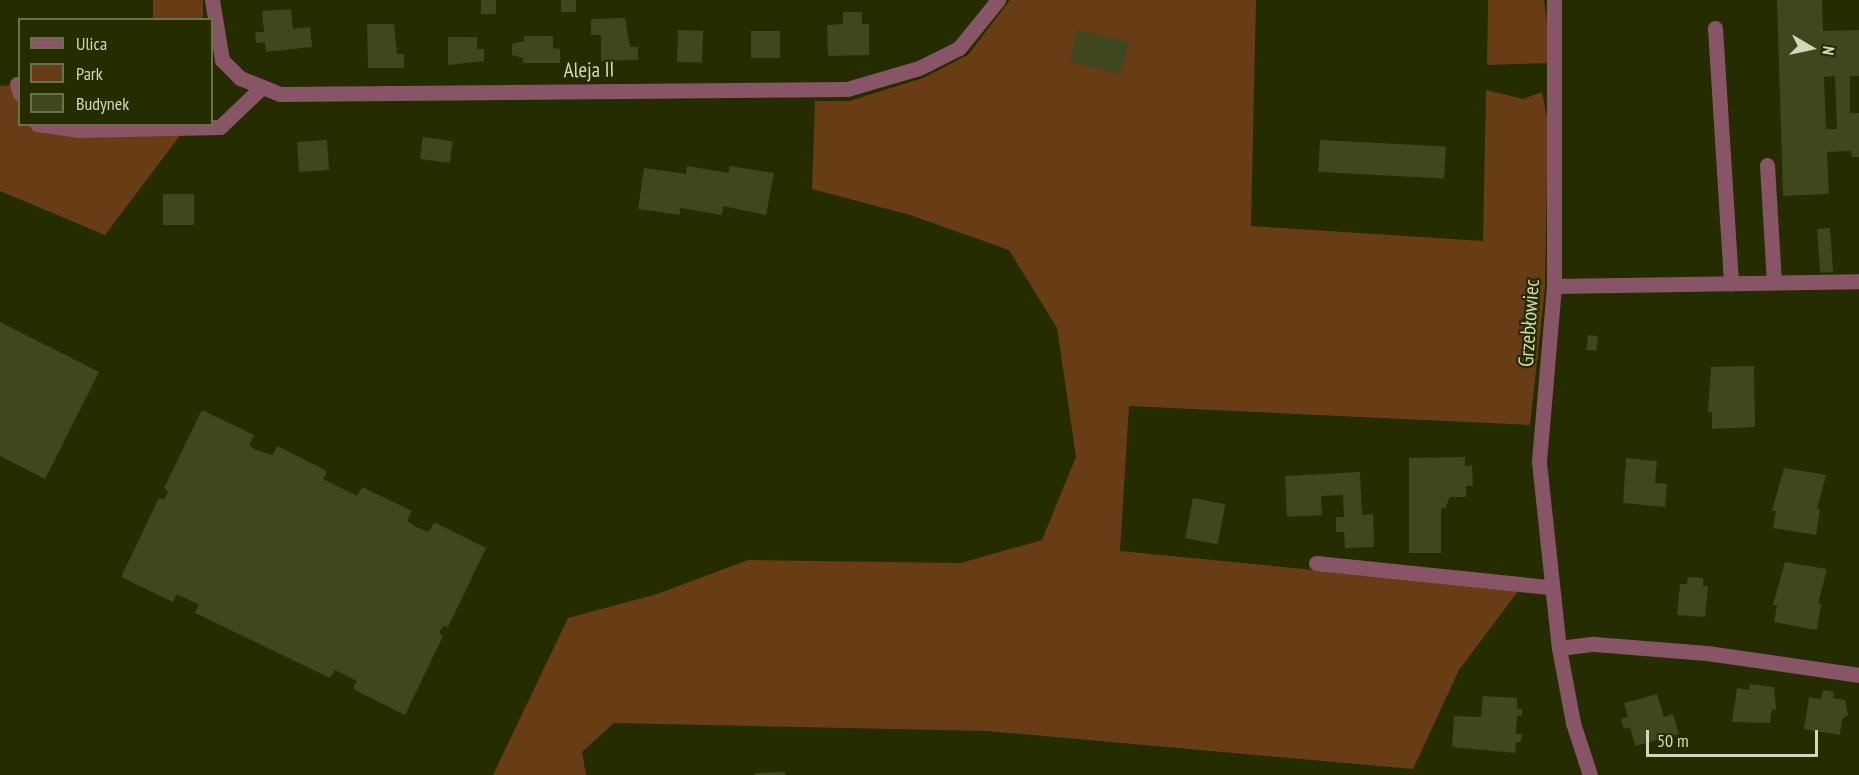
<!DOCTYPE html>
<html>
<head>
<meta charset="utf-8">
<style>
  body { margin:0 }
  #map { position:relative; width:1859px; height:775px; overflow:hidden; background:#252c00; font-family:"PT Sans Narrow",sans-serif }
  div>[style] { position:absolute }
  .green>* { inset:0; background:#683c15; transform-origin:0 0 }
  .building>* { inset:0; background:#3f471f; transform-origin:0 0 }
  .minor>* { height:15px; margin:-7.5px; padding:0 7.5px; transform-origin:7.5px; border-radius:7.5px; background:#875565 }
  span { translate:-50% -50%; white-space:nowrap; text-align:center; line-height:1.15; -webkit-text-stroke:4.5px #252c00; paint-order:stroke }
  .street-label { font-size:21px; color:#d1d9bb }
  .legend { position:absolute; left:18px; top:18px; width:195px; height:108px; box-sizing:border-box; background:#252c00; border:2px solid #6a714b; margin:0; padding:8px 10px; list-style:none; font-size:18px; color:#d1d9bb }
  .legend li { display:flex; align-items:center; gap:12px; height:30px }
  .legend b { width:30px; border:2px solid #6a714b }
  .north { position:absolute; left:1781px; top:18px; width:60px; height:60px; -webkit-text-stroke:4px #252c00; paint-order:stroke; rotate:99deg; font-size:16px; font-weight:700; line-height:24px; text-align:center; color:#d1d9bb }
  .north::after { content:''; display:block; margin:auto; width:21px; height:27px; background:#d1d9bb; clip-path:polygon(50% 0,100% 100%,50% 72%,0 100%) }
  .scale { position:absolute; left:1646px; top:730px; width:172px; height:27px; box-sizing:border-box; border:3px solid #d1d9bb; border-top:0; padding-left:8px; font-size:18px; line-height:21px; white-space:nowrap; color:#d1d9bb; -webkit-text-stroke:4px #252c00; paint-order:stroke }
</style>
</head>
<body>
<div id="map">
  <div class="green">
    <div style="left:153px;top:0;width:50px;height:19px"></div>
    <div style="clip-path:polygon(1010px 0,1256px 0,1251px 226px,1483px 241px,1486px 90px,1523px 99px,1542px 92px,1548px 123px,1545px 288px,1530px 425px,1129px 406px,1120px 551px,1519px 590px,1459px 670px,1413px 769px,987px 731px,614px 723px,582px 752px,586px 775px,493px 775px,568px 618px,657px 594px,748px 560px,961px 563px,1042px 540px,1076px 457px,1057px 328px,1009px 250px,910px 215px,812px 189px,815px 101px,849px 101px,923px 78px,968px 55px)"></div>
    <div style="clip-path:polygon(1488px 0,1544px 0,1552px 63px,1487px 65px)"></div>
    <div style="clip-path:polygon(19px 84px,20px 124px,188px 125px,105px 235px,0 191px,0 86px)"></div>
  </div>
  <div class="building">
    <div style="left:481px;top:0;width:15px;height:14px"></div>
    <div style="left:561px;top:0;width:15px;height:12px"></div>
    <div style="clip-path:polygon(evenodd,1777px 0,1822px 0,1823px 31px,1859px 30px,1859px 76px,1850px 76px,1850px 113px,1859px 113px,1859px 157px,1852px 157px,1851px 151px,1827px 152px,1829px 194px,1783px 196px,1777px 0,1835px 76px,1837px 129px,1826px 129px,1824px 77px,1835px 76px)"></div>
    <div style="clip-path:polygon(291px 9px,293px 29px,310px 27px,312px 47px,266px 52px,265px 42px,256px 43px,255px 32px,264px 32px,262px 11px)"></div>
    <div style="clip-path:polygon(843px 12px,862px 12px,862px 24px,869px 24px,869px 55px,828px 56px,827px 25px,843px 24px)"></div>
    <div style="clip-path:polygon(625px 18px,630px 47px,638px 47px,638px 60px,601px 61px,601px 35px,591px 35px,591px 19px)"></div>
    <div style="clip-path:polygon(367px 24px,394px 24px,397px 54px,404px 54px,404px 68px,368px 68px)"></div>
    <div style="left:678px;top:30px;width:25px;height:32px;rotate:2deg"></div>
    <div style="left:1077px;top:30px;width:53px;height:33px;rotate:13deg"></div>
    <div style="left:780px;top:31px;width:27px;height:29px;rotate:90deg"></div>
    <div style="clip-path:polygon(524px 36px,553px 36px,553px 48px,560px 49px,560px 63px,523px 63px,523px 58px,512px 55px,512px 44px,524px 41px)"></div>
    <div style="clip-path:polygon(448px 37px,477px 37px,477px 49px,484px 49px,484px 61px,448px 65px)"></div>
    <div style="left:423px;top:137px;width:30px;height:22px;rotate:8deg"></div>
    <div style="left:327px;top:140px;width:30px;height:30px;rotate:86deg"></div>
    <div style="left:1320px;top:140px;width:126px;height:32px;rotate:3deg"></div>
    <div style="clip-path:polygon(687px 166px,728px 173px,730px 166px,774px 173px,766px 215px,723px 206px,722px 215px,680px 208px,680px 215px,638px 209px,644px 168px,686px 174px)"></div>
    <div style="left:163px;top:194px;width:31px;height:31px"></div>
    <div style="left:1830px;top:228px;width:44px;height:13px;rotate:86deg"></div>
    <div style="clip-path:polygon(0 322px,99px 372px,45px 479px,0 456px)"></div>
    <div style="left:1588px;top:335px;width:10px;height:15px;rotate:6deg"></div>
    <div style="clip-path:polygon(1754px 366px,1755px 427px,1712px 429px,1712px 412px,1708px 412px,1711px 367px)"></div>
    <div style="clip-path:polygon(202px 410px,254px 435px,249px 445px,256px 450px,273px 455px,277px 446px,327px 471px,323px 479px,357px 496px,362px 487px,412px 511px,407px 521px,414px 526px,429px 532px,434px 522px,486px 548px,448px 627px,443px 626px,439px 633px,443px 636px,405px 715px,353px 689px,357px 681px,335px 670px,330px 678px,195px 613px,199px 605px,177px 594px,173px 602px,121px 577px,159px 498px,164px 499px,168px 492px,164px 488px)"></div>
    <div style="clip-path:polygon(1465px 457px,1465px 466px,1472px 465px,1473px 486px,1466px 486px,1466px 497px,1450px 497px,1445px 508px,1441px 508px,1441px 553px,1409px 553px,1409px 458px)"></div>
    <div style="clip-path:polygon(1626px 458px,1657px 461px,1655px 483px,1667px 484px,1665px 507px,1623px 503px)"></div>
    <div style="clip-path:polygon(1784px 468px,1826px 475px,1817px 509px,1820px 510px,1816px 535px,1773px 528px,1776px 511px,1772px 511px)"></div>
    <div style="clip-path:polygon(1360px 472px,1362px 515px,1373px 514px,1374px 547px,1345px 548px,1344px 532px,1336px 532px,1336px 517px,1344px 517px,1343px 495px,1321px 496px,1322px 515px,1287px 517px,1285px 476px)"></div>
    <div style="left:1193px;top:498px;width:33px;height:41px;rotate:11deg"></div>
    <div style="clip-path:polygon(1785px 562px,1827px 569px,1818px 603px,1821px 604px,1817px 630px,1774px 622px,1777px 605px,1773px 605px)"></div>
    <div style="clip-path:polygon(1688px 577px,1703px 578px,1703px 586px,1708px 586px,1705px 617px,1677px 615px,1680px 584px,1687px 584px)"></div>
    <div style="clip-path:polygon(1750px 684px,1774px 687px,1776px 710px,1772px 709px,1770px 723px,1732px 722px,1737px 688px,1749px 690px)"></div>
    <div style="clip-path:polygon(1823px 690px,1834px 692px,1833px 698px,1845px 700px,1848px 715px,1842px 719px,1840px 735px,1804px 729px,1809px 697px,1821px 699px)"></div>
    <div style="clip-path:polygon(1657px 694px,1664px 717px,1673px 714px,1679px 734px,1635px 746px,1630px 727px,1624px 729px,1621px 719px,1628px 717px,1624px 703px)"></div>
    <div style="clip-path:polygon(1483px 696px,1517px 698px,1517px 709px,1522px 709px,1522px 716px,1517px 716px,1516px 734px,1522px 734px,1521px 742px,1516px 742px,1515px 753px,1452px 747px,1454px 716px,1481px 717px)"></div>
    <div style="clip-path:polygon(785px 772px,785px 775px,755px 775px,755px 773px)"></div>
  </div>
  <div class="minor">
    <div style="left:212px;top:0;width:61px;rotate:80.5deg"></div>
    <div style="left:222px;top:60px;width:25px;rotate:45deg"></div>
    <div style="left:240px;top:78px;width:43px;rotate:21.8deg"></div>
    <div style="left:280px;top:94px;width:567px;rotate:-0.51deg"></div>
    <div style="left:847px;top:89px;width:75px;rotate:-16.3deg"></div>
    <div style="left:919px;top:68px;width:45px;rotate:-26.6deg"></div>
    <div style="left:959px;top:48px;width:62px;rotate:-50.9deg"></div>
    <div style="left:1554px;top:0;width:286px;rotate:90deg"></div>
    <div style="left:1554px;top:286px;width:177px;rotate:94.9deg"></div>
    <div style="left:1539px;top:462px;width:187px;rotate:83.9deg"></div>
    <div style="left:1559px;top:648px;width:76px;rotate:79.4deg"></div>
    <div style="left:1573px;top:723px;width:55px;rotate:71.9deg"></div>
    <div style="left:1715px;top:28px;width:256px;rotate:86.4deg"></div>
    <div style="left:17px;top:84px;width:10px;rotate:73deg"></div>
    <div style="left:37px;top:124px;width:41px;rotate:8.3deg"></div>
    <div style="left:78px;top:130px;width:142px;rotate:-1.2deg"></div>
    <div style="left:220px;top:127px;width:58px;rotate:-43.6deg"></div>
    <div style="left:1767px;top:165px;width:117px;rotate:86.6deg"></div>
    <div style="left:1554px;top:286px;width:305px;rotate:-0.9deg"></div>
    <div style="left:1316px;top:563px;width:235px;rotate:5.9deg"></div>
    <div style="left:1559px;top:648px;width:35px;rotate:-7deg"></div>
    <div style="left:1594px;top:644px;width:113px;rotate:4.6deg"></div>
    <div style="left:1707px;top:653px;width:154px;rotate:8.2deg"></div>
  </div>
  <div class="street-label">
    <span style="left:589px;top:70px;rotate:-1deg">Aleja II</span>
    <span style="left:1529px;top:323px;rotate:-86deg">Grzebłowiec</span>
  </div>
  <ul class="legend">
  <li><b style="height:8px;background:#875565"></b>Ulica</li>
  <li><b style="height:16px;background:#683c15"></b>Park</li>
  <li><b style="height:16px;background:#3f471f"></b>Budynek</li>
  </ul>
  <div class="north">N</div>
  <div class="scale">50 m</div>
</div>
</body>
</html>
